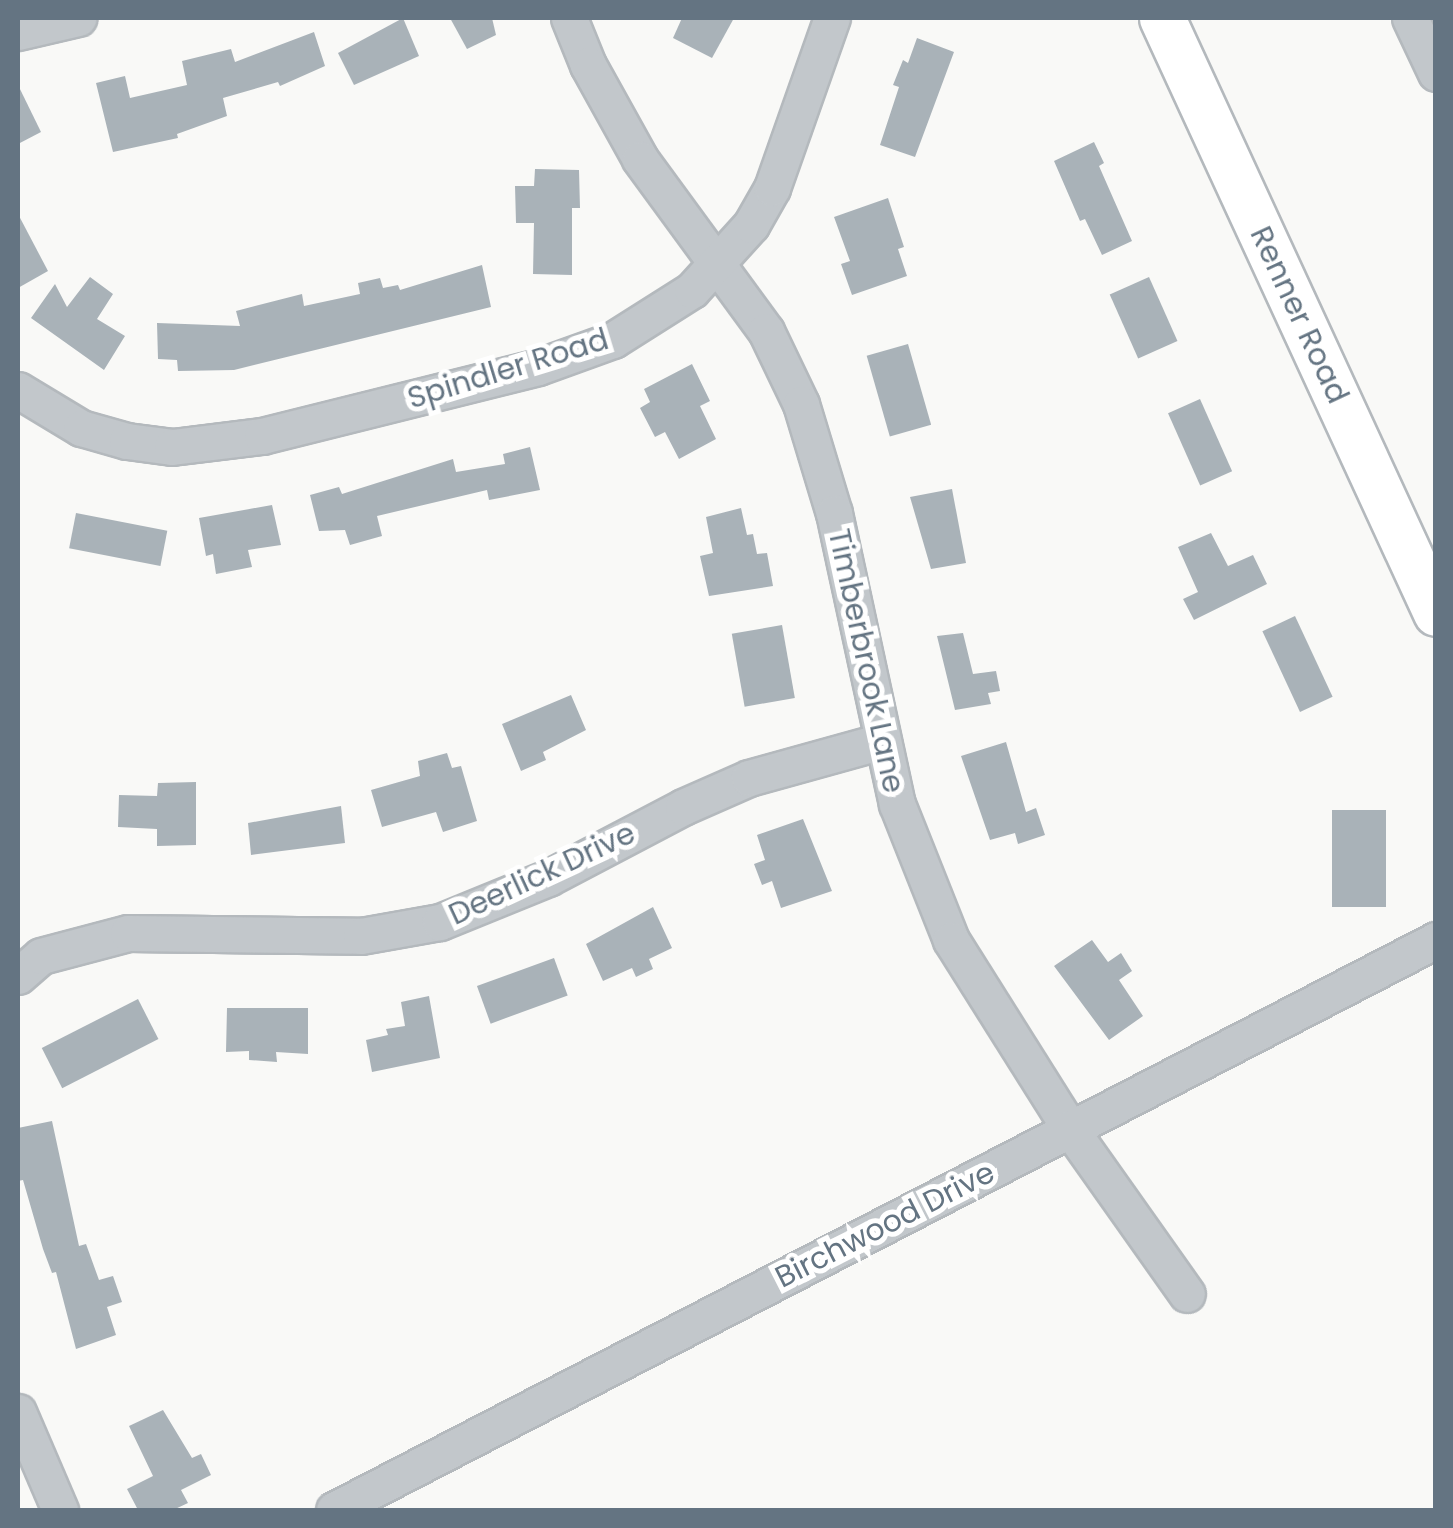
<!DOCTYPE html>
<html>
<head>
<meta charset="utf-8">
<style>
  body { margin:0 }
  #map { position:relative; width:1453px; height:1528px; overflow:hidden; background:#f9f9f7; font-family:Poppins,sans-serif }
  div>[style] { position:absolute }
  .building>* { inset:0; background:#a9b2b8; transform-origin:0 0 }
  .roads { filter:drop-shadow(2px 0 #b4b9bd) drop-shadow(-2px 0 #b4b9bd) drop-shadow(0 2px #b4b9bd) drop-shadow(0 -2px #b4b9bd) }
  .minor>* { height:35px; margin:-17.5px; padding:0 17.5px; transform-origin:17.5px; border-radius:17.5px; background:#c2c7cb }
  .major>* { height:45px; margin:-22.5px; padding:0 22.5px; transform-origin:22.5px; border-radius:22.5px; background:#fff }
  span { translate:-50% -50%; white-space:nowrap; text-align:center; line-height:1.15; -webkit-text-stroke:10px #fff; paint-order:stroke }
  .street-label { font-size:30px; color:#647482 }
  .frame { position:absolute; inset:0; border:20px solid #647482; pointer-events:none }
</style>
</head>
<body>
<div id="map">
  <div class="building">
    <div style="clip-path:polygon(403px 18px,419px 56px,354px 85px,338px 53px)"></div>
    <div style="clip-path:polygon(450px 18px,492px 18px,496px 35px,467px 49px)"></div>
    <div style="clip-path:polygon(682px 18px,734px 18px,712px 58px,673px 38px)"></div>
    <div style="clip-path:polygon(314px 32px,325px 66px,280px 86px,278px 82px,223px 98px,227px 116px,177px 134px,178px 138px,113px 152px,96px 83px,125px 76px,130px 98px,187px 85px,182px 61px,231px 49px,235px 62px)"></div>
    <div style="clip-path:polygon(917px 38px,954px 52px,915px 157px,880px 145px,899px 87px,893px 85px,903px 60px,908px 63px)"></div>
    <div style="clip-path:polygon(18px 85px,41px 132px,18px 144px)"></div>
    <div style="clip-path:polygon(1094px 142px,1104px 163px,1099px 166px,1132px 241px,1102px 255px,1085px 219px,1080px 221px,1054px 161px)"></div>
    <div style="clip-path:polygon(535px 169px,579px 170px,580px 208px,572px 208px,572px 275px,533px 274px,534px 223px,516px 223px,515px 186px,534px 186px)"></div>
    <div style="clip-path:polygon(888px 198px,904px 247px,898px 249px,907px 276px,852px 295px,841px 264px,850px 261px,834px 217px)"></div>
    <div style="clip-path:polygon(18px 214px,48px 271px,18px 288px)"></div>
    <div style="clip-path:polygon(482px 265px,491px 307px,234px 370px,178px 371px,177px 360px,158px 359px,157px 323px,240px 326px,236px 311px,302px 294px,304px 306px,360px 294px,358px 283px,380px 278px,383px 288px,398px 285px,400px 290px)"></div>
    <div style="clip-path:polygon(90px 277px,113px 294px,97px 319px,125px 336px,104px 370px,31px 318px,55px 284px,67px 307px)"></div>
    <div style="left:1149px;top:277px;width:70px;height:43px;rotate:66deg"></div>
    <div style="left:908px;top:344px;width:84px;height:43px;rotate:74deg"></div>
    <div style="clip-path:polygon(692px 364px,710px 401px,700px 406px,716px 439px,679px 459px,665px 432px,655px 437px,640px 408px,650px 402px,644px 389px)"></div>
    <div style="left:1200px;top:399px;width:79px;height:35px;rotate:66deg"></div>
    <div style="clip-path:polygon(530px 447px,540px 490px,489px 500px,487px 490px,377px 516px,382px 536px,350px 545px,345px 530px,319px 531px,310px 495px,339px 487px,342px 494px,453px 459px,456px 472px,505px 464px,503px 454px)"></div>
    <div style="clip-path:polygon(952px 489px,966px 563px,931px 569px,910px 497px)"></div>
    <div style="clip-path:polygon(272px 505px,281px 545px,248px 550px,252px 567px,216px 574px,213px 554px,206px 556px,199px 518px)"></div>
    <div style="clip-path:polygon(741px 508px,747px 535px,753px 534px,757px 554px,767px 553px,773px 586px,709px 596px,700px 556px,713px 553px,706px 517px)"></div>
    <div style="left:76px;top:513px;width:93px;height:36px;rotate:11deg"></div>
    <div style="clip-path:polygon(1211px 533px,1228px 566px,1253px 555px,1267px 584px,1194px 620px,1183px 599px,1198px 592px,1178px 547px)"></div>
    <div style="left:1295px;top:616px;width:89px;height:36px;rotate:65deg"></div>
    <div style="left:782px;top:625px;width:74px;height:51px;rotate:80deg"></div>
    <div style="clip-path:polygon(963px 633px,973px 674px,996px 671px,1000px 691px,988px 693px,991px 704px,955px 710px,937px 636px)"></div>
    <div style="clip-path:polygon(571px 695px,586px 730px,543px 752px,546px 760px,521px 771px,502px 724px)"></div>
    <div style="clip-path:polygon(1006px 742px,1026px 812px,1036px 808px,1045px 835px,1018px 844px,1015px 833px,990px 840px,961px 756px)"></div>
    <div style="clip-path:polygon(447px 753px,452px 768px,461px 766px,477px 821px,443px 832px,436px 812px,382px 827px,371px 790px,420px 776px,418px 761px)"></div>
    <div style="clip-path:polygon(196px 782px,196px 845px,157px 846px,157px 829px,118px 827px,119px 795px,157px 796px,158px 783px)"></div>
    <div style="clip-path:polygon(341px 806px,345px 843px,251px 855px,248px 823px)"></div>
    <div style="left:1332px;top:810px;width:54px;height:97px"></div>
    <div style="clip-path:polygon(803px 819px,832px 891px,781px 908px,772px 881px,762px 885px,754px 864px,765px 860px,757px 835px)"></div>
    <div style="clip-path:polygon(653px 907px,672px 948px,649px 959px,653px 969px,636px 977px,632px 968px,603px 981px,586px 944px)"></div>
    <div style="clip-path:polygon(1092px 940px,1108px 962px,1121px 953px,1132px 971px,1119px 980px,1143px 1016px,1109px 1040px,1054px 966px)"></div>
    <div style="left:554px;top:958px;width:40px;height:82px;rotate:70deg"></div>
    <div style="clip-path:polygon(429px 996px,440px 1058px,372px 1072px,366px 1040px,388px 1035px,386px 1029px,405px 1026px,401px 1002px)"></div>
    <div style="left:138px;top:999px;width:45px;height:108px;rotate:63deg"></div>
    <div style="clip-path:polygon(227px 1008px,308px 1008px,308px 1054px,276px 1052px,277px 1062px,249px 1060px,249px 1051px,226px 1052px)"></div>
    <div style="clip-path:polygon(52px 1121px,79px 1246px,86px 1244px,99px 1280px,113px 1276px,122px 1302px,107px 1307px,116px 1335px,76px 1349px,56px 1272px,52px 1273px,43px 1249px,23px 1180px,18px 1181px,18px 1128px)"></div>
    <div style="clip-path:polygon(163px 1410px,192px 1458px,201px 1454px,211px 1475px,181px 1490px,188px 1503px,173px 1510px,138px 1510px,127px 1489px,153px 1476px,129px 1426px)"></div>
  </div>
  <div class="roads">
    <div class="minor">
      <div style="left:569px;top:18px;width:51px;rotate:68deg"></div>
      <div style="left:588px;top:65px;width:107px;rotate:61deg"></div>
      <div style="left:640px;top:159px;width:213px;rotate:53.8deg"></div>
      <div style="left:766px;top:331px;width:81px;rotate:64.4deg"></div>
      <div style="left:801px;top:404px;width:114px;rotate:73.2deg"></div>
      <div style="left:834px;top:513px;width:298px;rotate:77.8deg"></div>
      <div style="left:897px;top:804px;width:146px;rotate:68.3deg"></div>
      <div style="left:951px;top:940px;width:223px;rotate:57.8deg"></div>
      <div style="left:1070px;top:1129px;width:202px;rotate:54.7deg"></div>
      <div style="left:1410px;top:18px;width:61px;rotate:64.7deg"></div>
      <div style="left:18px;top:32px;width:62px;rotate:-13.1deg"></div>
      <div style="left:18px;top:390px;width:74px;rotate:31.1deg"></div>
      <div style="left:81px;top:428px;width:48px;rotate:15.8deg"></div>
      <div style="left:127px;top:441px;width:45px;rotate:7.6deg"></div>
      <div style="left:172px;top:447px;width:91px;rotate:-7deg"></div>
      <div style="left:262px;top:436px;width:284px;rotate:-14deg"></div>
      <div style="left:538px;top:367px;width:80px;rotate:-19.8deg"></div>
      <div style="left:613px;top:340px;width:93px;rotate:-32.3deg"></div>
      <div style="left:692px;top:290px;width:88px;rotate:-47.8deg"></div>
      <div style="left:751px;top:225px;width:43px;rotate:-60.4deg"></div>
      <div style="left:772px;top:188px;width:180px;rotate:-70.6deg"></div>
      <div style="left:18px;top:976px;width:30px;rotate:-41deg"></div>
      <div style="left:41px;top:956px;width:90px;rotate:-14.8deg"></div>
      <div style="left:128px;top:933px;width:233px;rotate:0.7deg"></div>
      <div style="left:361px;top:936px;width:80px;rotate:-10deg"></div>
      <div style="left:440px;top:922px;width:117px;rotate:-22.2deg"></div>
      <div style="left:548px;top:878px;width:153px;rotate:-27.7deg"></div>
      <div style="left:683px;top:807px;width:72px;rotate:-23.7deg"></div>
      <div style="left:749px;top:778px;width:138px;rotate:-15.5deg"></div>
      <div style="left:18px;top:1412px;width:107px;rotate:66.8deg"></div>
      <div style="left:334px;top:1510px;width:1241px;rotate:-27.35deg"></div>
    </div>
    <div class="major">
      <div style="left:1162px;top:18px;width:655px;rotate:65.27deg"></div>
    </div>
  </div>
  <div class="street-label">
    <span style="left:1299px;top:315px;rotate:65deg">Renner Road</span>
    <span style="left:508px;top:369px;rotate:-17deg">Spindler Road</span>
    <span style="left:866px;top:661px;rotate:78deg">Timberbrook Lane</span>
    <span style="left:542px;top:874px;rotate:-25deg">Deerlick Drive</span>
    <span style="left:885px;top:1225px;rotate:-27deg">Birchwood Drive</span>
  </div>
  <div class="frame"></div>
</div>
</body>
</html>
